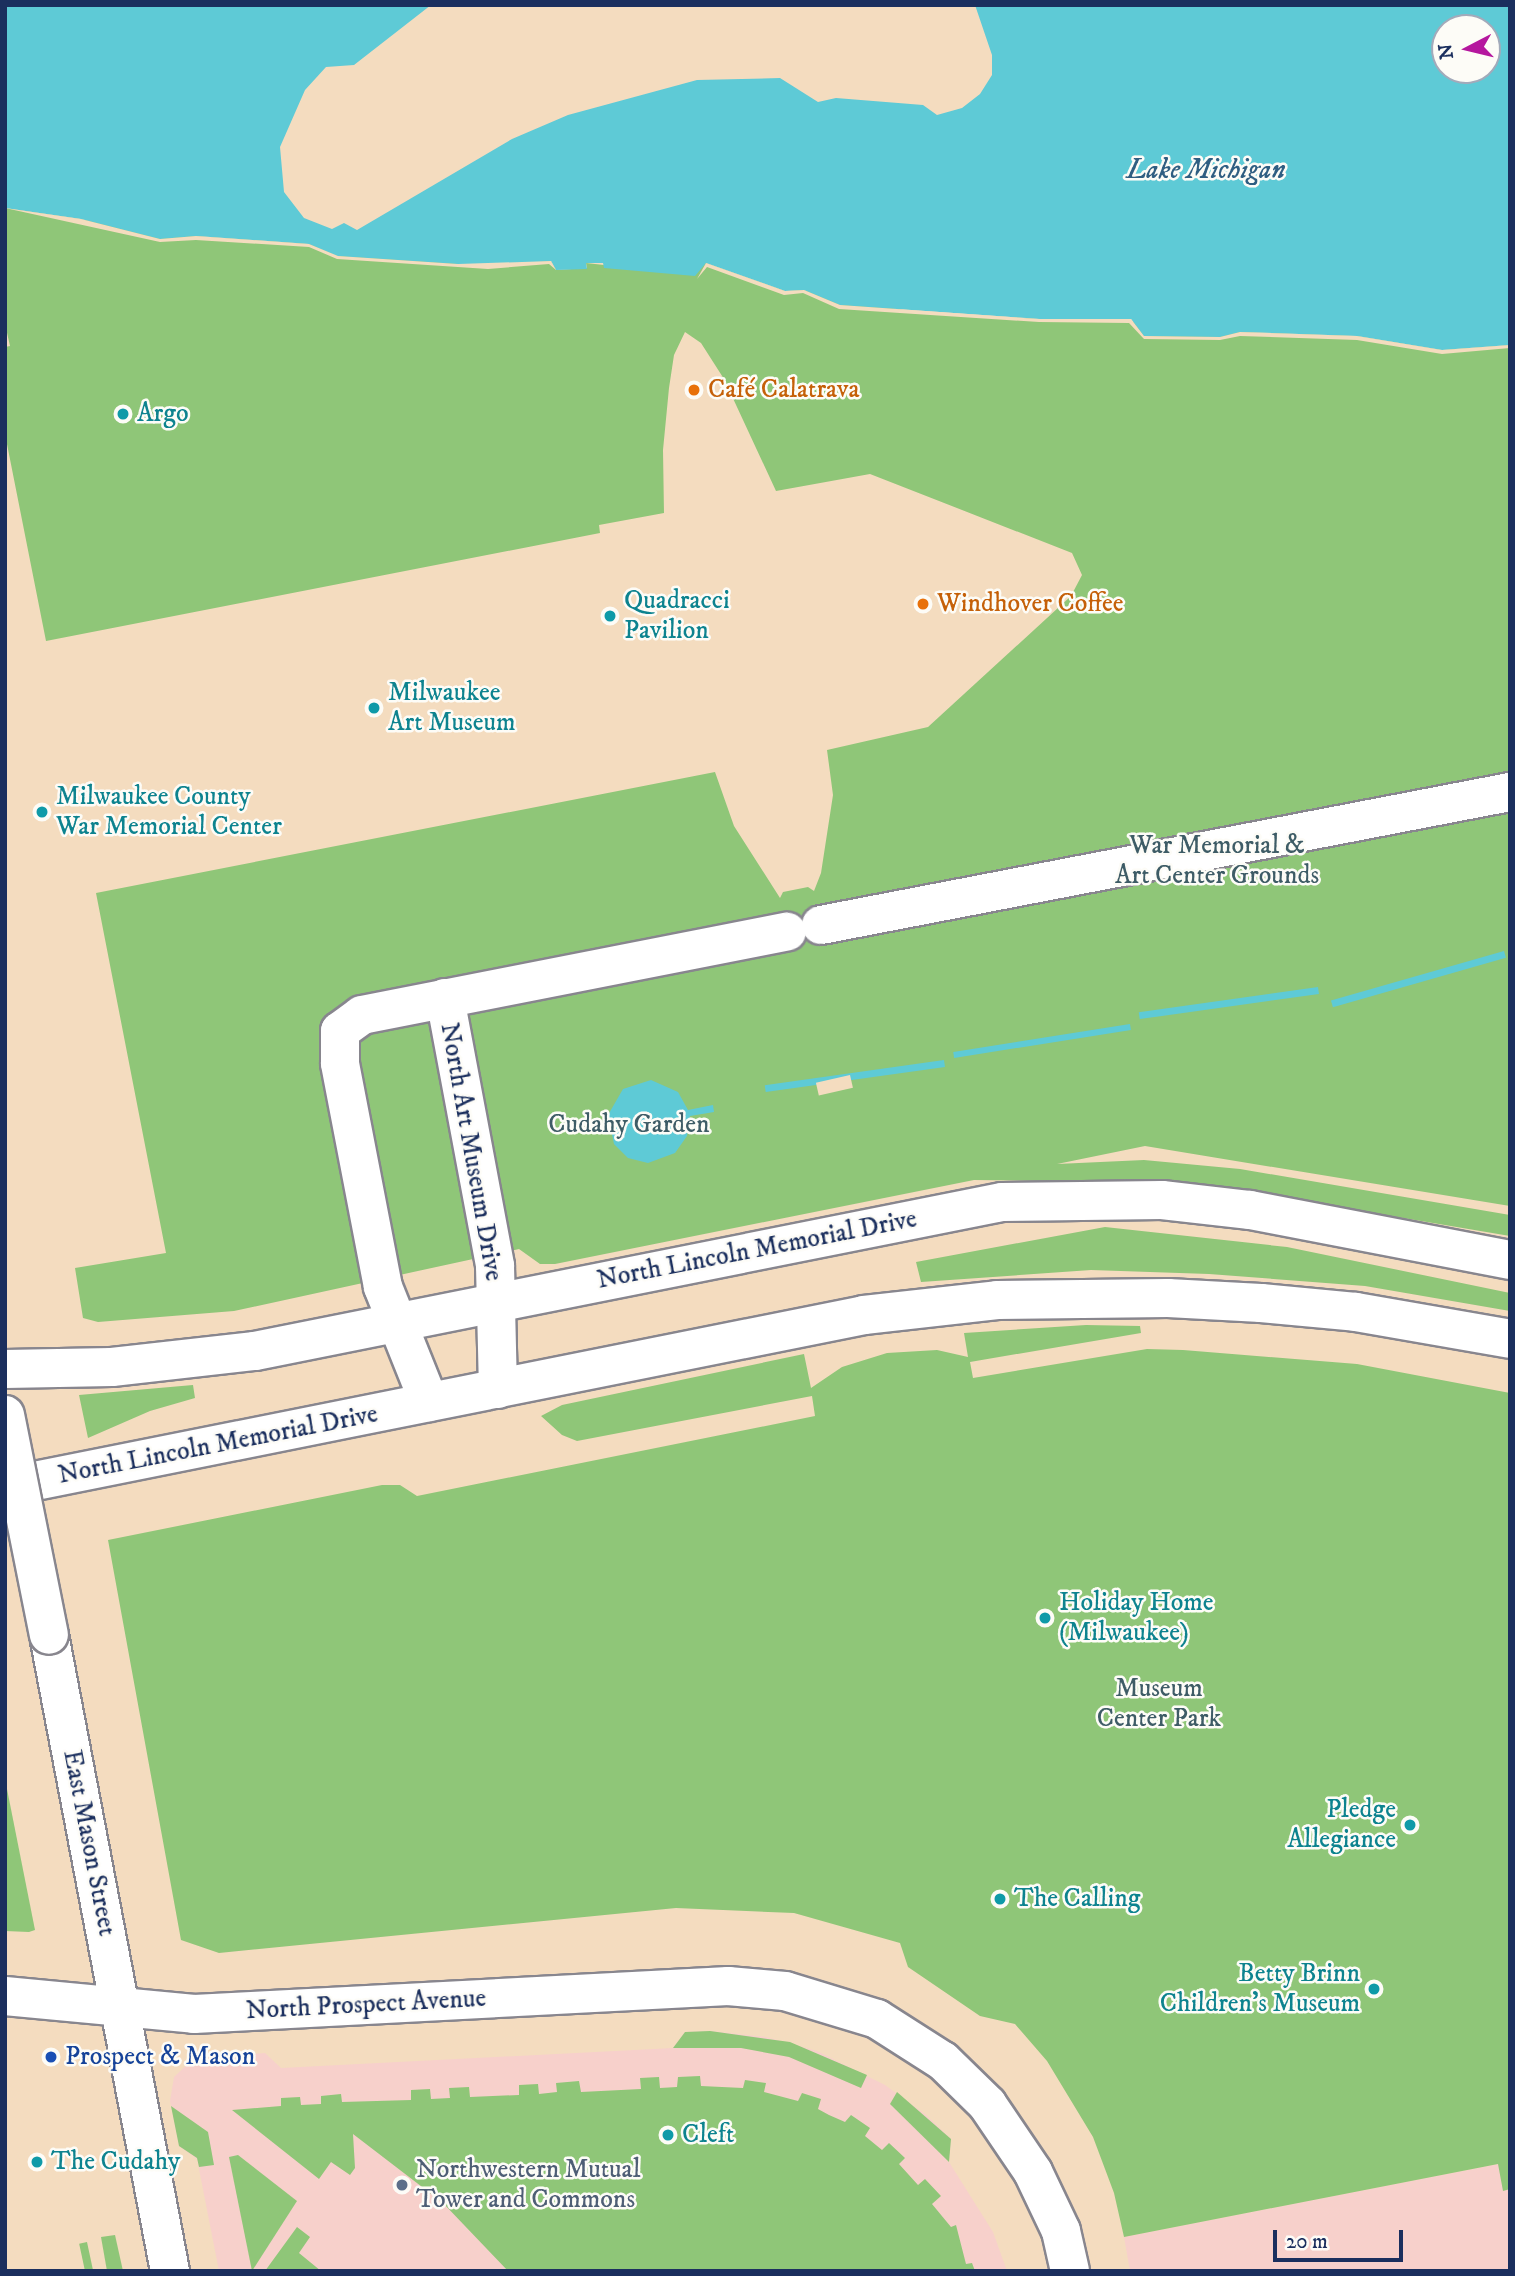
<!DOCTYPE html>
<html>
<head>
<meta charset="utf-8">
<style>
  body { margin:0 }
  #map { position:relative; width:1515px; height:2276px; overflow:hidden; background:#f4dcbf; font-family:"IM FELL DW Pica",serif }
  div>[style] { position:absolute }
  .built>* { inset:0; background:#f7d0cb }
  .green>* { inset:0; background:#8fc678; transform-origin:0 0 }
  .water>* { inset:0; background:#5ecad6; transform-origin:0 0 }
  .pier>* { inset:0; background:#f4dcbf; transform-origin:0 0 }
  .roads { filter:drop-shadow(2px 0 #88868e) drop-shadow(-2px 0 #88868e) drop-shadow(0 2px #88868e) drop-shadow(0 -2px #88868e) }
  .street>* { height:38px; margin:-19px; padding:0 19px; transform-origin:19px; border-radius:19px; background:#fff }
  .secondary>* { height:38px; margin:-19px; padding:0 19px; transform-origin:19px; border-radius:19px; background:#fff }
  .primary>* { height:38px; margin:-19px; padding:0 19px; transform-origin:19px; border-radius:19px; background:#fff }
  .bridges { filter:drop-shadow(2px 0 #88868e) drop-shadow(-2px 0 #88868e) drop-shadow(0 2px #88868e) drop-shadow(0 -2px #88868e) }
  .secondary-bridge>* { height:38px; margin:-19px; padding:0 19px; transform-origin:19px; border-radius:19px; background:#fff }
  .dots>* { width:19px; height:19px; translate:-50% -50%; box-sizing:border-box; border:4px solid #fdfcf7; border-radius:50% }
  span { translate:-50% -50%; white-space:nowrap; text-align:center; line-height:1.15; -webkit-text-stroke:5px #fdfcf7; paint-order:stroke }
  .food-label { font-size:26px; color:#c56008 }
  .left { translate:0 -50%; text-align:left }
  .culture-label { font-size:26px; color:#0d838f }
  .right { translate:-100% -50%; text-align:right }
  .park-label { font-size:26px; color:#3e5c66 }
  .street-label { font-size:26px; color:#1b2f5e }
  .transit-label { font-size:26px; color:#164399 }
  .service-label { font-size:26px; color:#4e5e75 }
  .water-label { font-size:28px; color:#2f5e82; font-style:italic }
  .frame { position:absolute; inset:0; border:7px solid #1b2f5e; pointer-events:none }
  .north { position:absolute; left:1431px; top:14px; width:70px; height:70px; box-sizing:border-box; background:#fdfcf7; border:2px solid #a3aaba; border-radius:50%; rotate:263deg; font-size:19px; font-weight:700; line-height:28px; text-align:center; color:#1b2f5e }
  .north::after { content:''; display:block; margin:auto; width:24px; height:32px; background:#b5179e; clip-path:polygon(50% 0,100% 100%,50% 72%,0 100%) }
  .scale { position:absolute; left:1273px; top:2230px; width:130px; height:32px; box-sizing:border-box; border:4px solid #1b2f5e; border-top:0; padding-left:9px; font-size:21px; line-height:24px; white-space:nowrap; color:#1b2f5e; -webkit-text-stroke:5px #fdfcf7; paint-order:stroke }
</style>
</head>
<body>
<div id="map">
  <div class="built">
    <div style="clip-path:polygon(710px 2031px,766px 2037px,817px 2051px,885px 2085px,926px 2115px,951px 2139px,949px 2162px,993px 2232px,1007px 2271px,219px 2271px,197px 2159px,179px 2146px,170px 2101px,174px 2077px,193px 2059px,265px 2053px,281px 2068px,673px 2048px,685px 2032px)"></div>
    <div style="clip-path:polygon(1499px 2164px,1501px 2178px,1510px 2179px,1510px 2271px,1130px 2271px,1124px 2237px)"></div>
  </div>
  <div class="green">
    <div style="clip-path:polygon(5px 208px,196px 236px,551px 261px,556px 270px,587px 268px,586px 263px,649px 270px,706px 263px,785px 291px,804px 290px,908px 311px,1039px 319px,1058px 315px,1240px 332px,1357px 336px,1442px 350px,1510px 345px,1510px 1206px,1145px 1146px,1057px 1164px,1144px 1160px,1240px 1169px,1510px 1215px,1510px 1236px,1195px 1183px,974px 1180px,555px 1264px,540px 1264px,519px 1249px,234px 1311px,98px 1322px,83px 1318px,75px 1268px,166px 1253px,96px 893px,715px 772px,734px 826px,780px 898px,783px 892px,808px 887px,814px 891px,821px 873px,833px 795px,827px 750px,928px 727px,1071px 596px,1082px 575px,1072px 553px,870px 474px,776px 491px,724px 379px,701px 343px,685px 332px,674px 355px,669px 388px,663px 450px,664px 513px,599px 525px,600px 533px,46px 641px,5px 434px,5px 347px,10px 346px,5px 324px)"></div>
    <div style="clip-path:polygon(1105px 1227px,1287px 1247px,1510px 1293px,1510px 1311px,1365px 1286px,1209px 1274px,1091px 1270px,921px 1282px,916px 1262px)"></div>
    <div style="clip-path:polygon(1086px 1325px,1140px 1326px,1141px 1333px,970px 1362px,973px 1378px,1147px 1349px,1183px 1350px,1357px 1364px,1510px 1393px,1510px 2189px,1503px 2191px,1498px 2164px,1124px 2237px,1114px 2193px,1093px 2137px,1047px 2061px,1015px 2024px,980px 2016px,908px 1967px,900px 1943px,794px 1913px,676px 1908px,219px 1953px,181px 1940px,108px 1540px,382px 1485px,400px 1485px,417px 1496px,815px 1416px,812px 1396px,577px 1441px,562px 1435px,541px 1416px,562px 1405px,804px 1354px,811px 1388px,842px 1367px,887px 1353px,937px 1350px,968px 1357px,964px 1333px)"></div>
    <div style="clip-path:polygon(193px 1385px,195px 1398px,150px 1411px,88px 1438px,79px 1395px)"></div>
    <div style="clip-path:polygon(5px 1779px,35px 1930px,29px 1932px,5px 1931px)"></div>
    <div style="clip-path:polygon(710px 2031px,790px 2042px,867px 2075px,861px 2088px,789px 2057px,741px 2048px,673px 2048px,685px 2032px)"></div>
    <div style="clip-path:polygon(700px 2076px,701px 2086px,743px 2088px,745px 2080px,766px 2083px,764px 2092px,798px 2101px,802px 2093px,821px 2099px,818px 2109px,829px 2115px,845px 2122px,851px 2115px,870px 2128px,865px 2136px,882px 2150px,889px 2143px,905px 2158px,899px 2164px,918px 2185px,925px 2179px,941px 2196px,932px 2204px,951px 2227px,956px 2225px,966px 2264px,972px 2263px,975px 2271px,508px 2271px,443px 2203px,353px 2134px,355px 2168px,350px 2175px,331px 2162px,319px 2179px,232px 2110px,281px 2106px,281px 2098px,300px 2097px,301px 2105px,321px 2104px,321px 2096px,341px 2094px,342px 2102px,411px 2100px,411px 2090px,430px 2089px,431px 2099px,450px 2098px,449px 2088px,469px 2087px,470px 2097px,519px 2095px,519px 2085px,538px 2084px,539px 2094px,557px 2092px,556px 2083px,579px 2081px,581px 2092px,641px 2089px,640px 2078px,659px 2077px,660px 2088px,677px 2087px,678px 2077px)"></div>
    <div style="clip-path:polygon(897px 2092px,951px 2139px,949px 2162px,890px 2104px)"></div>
    <div style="clip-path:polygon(171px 2106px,208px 2132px,214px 2165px,199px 2167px,197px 2158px,179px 2146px)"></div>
    <div style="clip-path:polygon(238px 2155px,297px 2201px,252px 2271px,229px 2157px)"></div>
    <div style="clip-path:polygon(297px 2227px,310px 2237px,299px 2253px,321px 2271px,265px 2271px)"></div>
    <div style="clip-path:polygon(115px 2235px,123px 2271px,107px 2271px,101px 2237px)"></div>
    <div style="left:87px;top:2242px;width:30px;height:8px;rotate:78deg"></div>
  </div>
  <div class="water">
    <div style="clip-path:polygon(evenodd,5px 5px,1510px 5px,1510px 345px,1442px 350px,1357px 336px,1240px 332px,1220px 337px,1144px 336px,1131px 319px,1040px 319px,840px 305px,804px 290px,785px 291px,706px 263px,695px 276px,604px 268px,603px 263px,586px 263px,587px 269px,556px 270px,551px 261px,488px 266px,337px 256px,309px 244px,196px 236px,160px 239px,81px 219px,5px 208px,5px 5px,1445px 28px,1487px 28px,1487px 70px,1445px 70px,1445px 28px)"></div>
    <div style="left:1504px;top:951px;width:7px;height:180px;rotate:74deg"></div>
    <div style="left:1318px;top:987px;width:7px;height:181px;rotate:82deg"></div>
    <div style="left:1130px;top:1024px;width:6px;height:179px;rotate:81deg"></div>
    <div style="left:944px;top:1060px;width:7px;height:181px;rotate:82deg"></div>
    <div style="clip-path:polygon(651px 1080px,678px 1092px,688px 1110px,713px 1105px,714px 1112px,690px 1116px,687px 1136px,675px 1153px,648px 1163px,628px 1158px,614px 1144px,608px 1115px,623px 1089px)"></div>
  </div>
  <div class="pier">
    <div style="clip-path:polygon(431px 5px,975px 5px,992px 55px,992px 75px,980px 94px,962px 108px,937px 115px,923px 105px,836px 98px,818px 102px,780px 78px,697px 80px,568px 115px,512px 139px,357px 230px,344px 223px,332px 229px,304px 218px,284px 192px,280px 147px,305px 90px,326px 67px,354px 65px)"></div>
    <div style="clip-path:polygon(5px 208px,81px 219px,160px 239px,196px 236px,309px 244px,338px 256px,458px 264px,551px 261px,556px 270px,549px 264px,488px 269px,337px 259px,309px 247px,196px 240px,160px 242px)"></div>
    <div style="clip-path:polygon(706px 263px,785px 291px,804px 290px,840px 305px,1039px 319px,1131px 319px,1144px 336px,1220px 337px,1240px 332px,1357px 336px,1442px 350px,1510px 345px,1510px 348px,1442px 354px,1357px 340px,1240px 336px,1220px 340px,1144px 339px,1129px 323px,1039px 322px,839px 309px,803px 293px,784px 295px,707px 267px,697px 279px)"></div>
    <div style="left:850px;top:1075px;width:13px;height:35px;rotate:77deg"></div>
  </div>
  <div class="roads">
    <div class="street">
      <div style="left:821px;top:925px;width:702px;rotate:-10.93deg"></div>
      <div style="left:445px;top:998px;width:273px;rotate:79.4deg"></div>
      <div style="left:495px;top:1266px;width:123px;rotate:88.6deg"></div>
      <div style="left:429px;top:1402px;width:124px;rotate:-111.8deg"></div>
      <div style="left:383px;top:1287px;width:228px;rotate:-100.9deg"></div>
      <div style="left:340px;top:1063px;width:32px;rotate:-90deg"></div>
      <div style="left:340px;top:1031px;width:27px;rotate:-36deg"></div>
      <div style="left:362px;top:1015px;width:433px;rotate:-11.1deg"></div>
    </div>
    <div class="secondary">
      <div style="left:49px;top:1635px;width:647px;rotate:79.23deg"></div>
      <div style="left:5px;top:1996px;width:190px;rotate:5.4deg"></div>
      <div style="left:194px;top:2014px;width:535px;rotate:-3deg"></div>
      <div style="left:728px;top:1986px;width:57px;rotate:5deg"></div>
      <div style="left:785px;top:1991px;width:96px;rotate:16.9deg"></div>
      <div style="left:877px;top:2019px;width:78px;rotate:32.5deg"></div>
      <div style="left:943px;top:2061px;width:62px;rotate:44.3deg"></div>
      <div style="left:987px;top:2104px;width:82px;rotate:55.9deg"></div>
      <div style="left:1033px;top:2172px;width:65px;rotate:64.6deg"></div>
      <div style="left:1061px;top:2231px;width:41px;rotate:77.3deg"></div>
    </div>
    <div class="primary">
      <div style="left:5px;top:1369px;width:107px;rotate:-1.1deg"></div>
      <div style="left:112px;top:1367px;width:144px;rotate:-6.4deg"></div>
      <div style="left:255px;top:1351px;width:762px;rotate:-11.28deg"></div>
      <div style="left:1002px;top:1202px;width:160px;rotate:-0.7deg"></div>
      <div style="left:1162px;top:1200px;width:89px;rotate:6.5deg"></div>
      <div style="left:1250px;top:1210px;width:265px;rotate:10.9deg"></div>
      <div style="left:5px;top:1487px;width:876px;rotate:-11.32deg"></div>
      <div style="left:864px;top:1315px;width:134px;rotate:-6.4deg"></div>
      <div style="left:997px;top:1300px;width:171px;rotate:-0.7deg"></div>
      <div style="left:1168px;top:1298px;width:93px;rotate:3.1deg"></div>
      <div style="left:1261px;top:1303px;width:95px;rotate:5.4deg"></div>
      <div style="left:1356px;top:1312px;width:156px;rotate:9.9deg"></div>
    </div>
  </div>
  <div class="bridges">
    <div class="secondary-bridge">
      <div style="left:5px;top:1415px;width:224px;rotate:78.7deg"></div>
    </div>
  </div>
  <div class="dots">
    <div style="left:694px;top:390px;background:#e8710a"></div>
    <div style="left:123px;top:414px;background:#0f9aa8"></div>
    <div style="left:923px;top:604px;background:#e8710a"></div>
    <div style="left:610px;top:616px;background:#0f9aa8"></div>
    <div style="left:374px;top:708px;background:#0f9aa8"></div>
    <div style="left:42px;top:812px;background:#0f9aa8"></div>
    <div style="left:1045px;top:1618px;background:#0f9aa8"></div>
    <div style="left:1410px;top:1825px;background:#0f9aa8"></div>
    <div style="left:1000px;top:1899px;background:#0f9aa8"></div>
    <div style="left:1374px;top:1989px;background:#0f9aa8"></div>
    <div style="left:51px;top:2057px;background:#1a4fb4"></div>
    <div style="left:668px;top:2135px;background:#0f9aa8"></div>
    <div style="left:37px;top:2162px;background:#0f9aa8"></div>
    <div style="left:402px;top:2185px;background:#5c6f8a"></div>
  </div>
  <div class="food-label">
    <span class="left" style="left:708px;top:390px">Café Calatrava</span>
    <span class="left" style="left:937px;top:604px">Windhover Coffee</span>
  </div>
  <div class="culture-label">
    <span class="left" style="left:137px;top:414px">Argo</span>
    <span class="left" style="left:624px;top:616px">Quadracci<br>Pavilion</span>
    <span class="left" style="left:388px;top:708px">Milwaukee<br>Art Museum</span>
    <span class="left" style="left:56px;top:812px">Milwaukee County<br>War Memorial Center</span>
    <span class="left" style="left:1059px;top:1618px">Holiday Home<br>(Milwaukee)</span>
    <span class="right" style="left:1396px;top:1825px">Pledge<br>Allegiance</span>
    <span class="left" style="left:1014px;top:1899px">The Calling</span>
    <span class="right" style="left:1360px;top:1989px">Betty Brinn<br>Children's Museum</span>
    <span class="left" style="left:682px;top:2135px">Cleft</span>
    <span class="left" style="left:51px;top:2162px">The Cudahy</span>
  </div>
  <div class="park-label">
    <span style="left:1217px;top:861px">War Memorial &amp;<br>Art Center Grounds</span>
    <span style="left:629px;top:1125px">Cudahy Garden</span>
    <span style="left:1159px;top:1704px">Museum<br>Center Park</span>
  </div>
  <div class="street-label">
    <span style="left:471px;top:1152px;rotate:80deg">North Art Museum Drive</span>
    <span style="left:757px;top:1250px;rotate:-11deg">North Lincoln Memorial Drive</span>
    <span style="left:218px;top:1445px;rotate:-11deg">North Lincoln Memorial Drive</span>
    <span style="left:89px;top:1843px;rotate:79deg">East Mason Street</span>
    <span style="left:366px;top:2005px;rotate:-3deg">North Prospect Avenue</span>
  </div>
  <div class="transit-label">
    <span class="left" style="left:65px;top:2057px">Prospect &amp; Mason</span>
  </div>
  <div class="service-label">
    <span class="left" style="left:416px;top:2185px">Northwestern Mutual<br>Tower and Commons</span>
  </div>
  <div class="water-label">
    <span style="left:1206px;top:170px">Lake Michigan</span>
  </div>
  <div class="frame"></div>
  <div class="north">N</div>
  <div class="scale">20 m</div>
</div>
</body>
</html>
